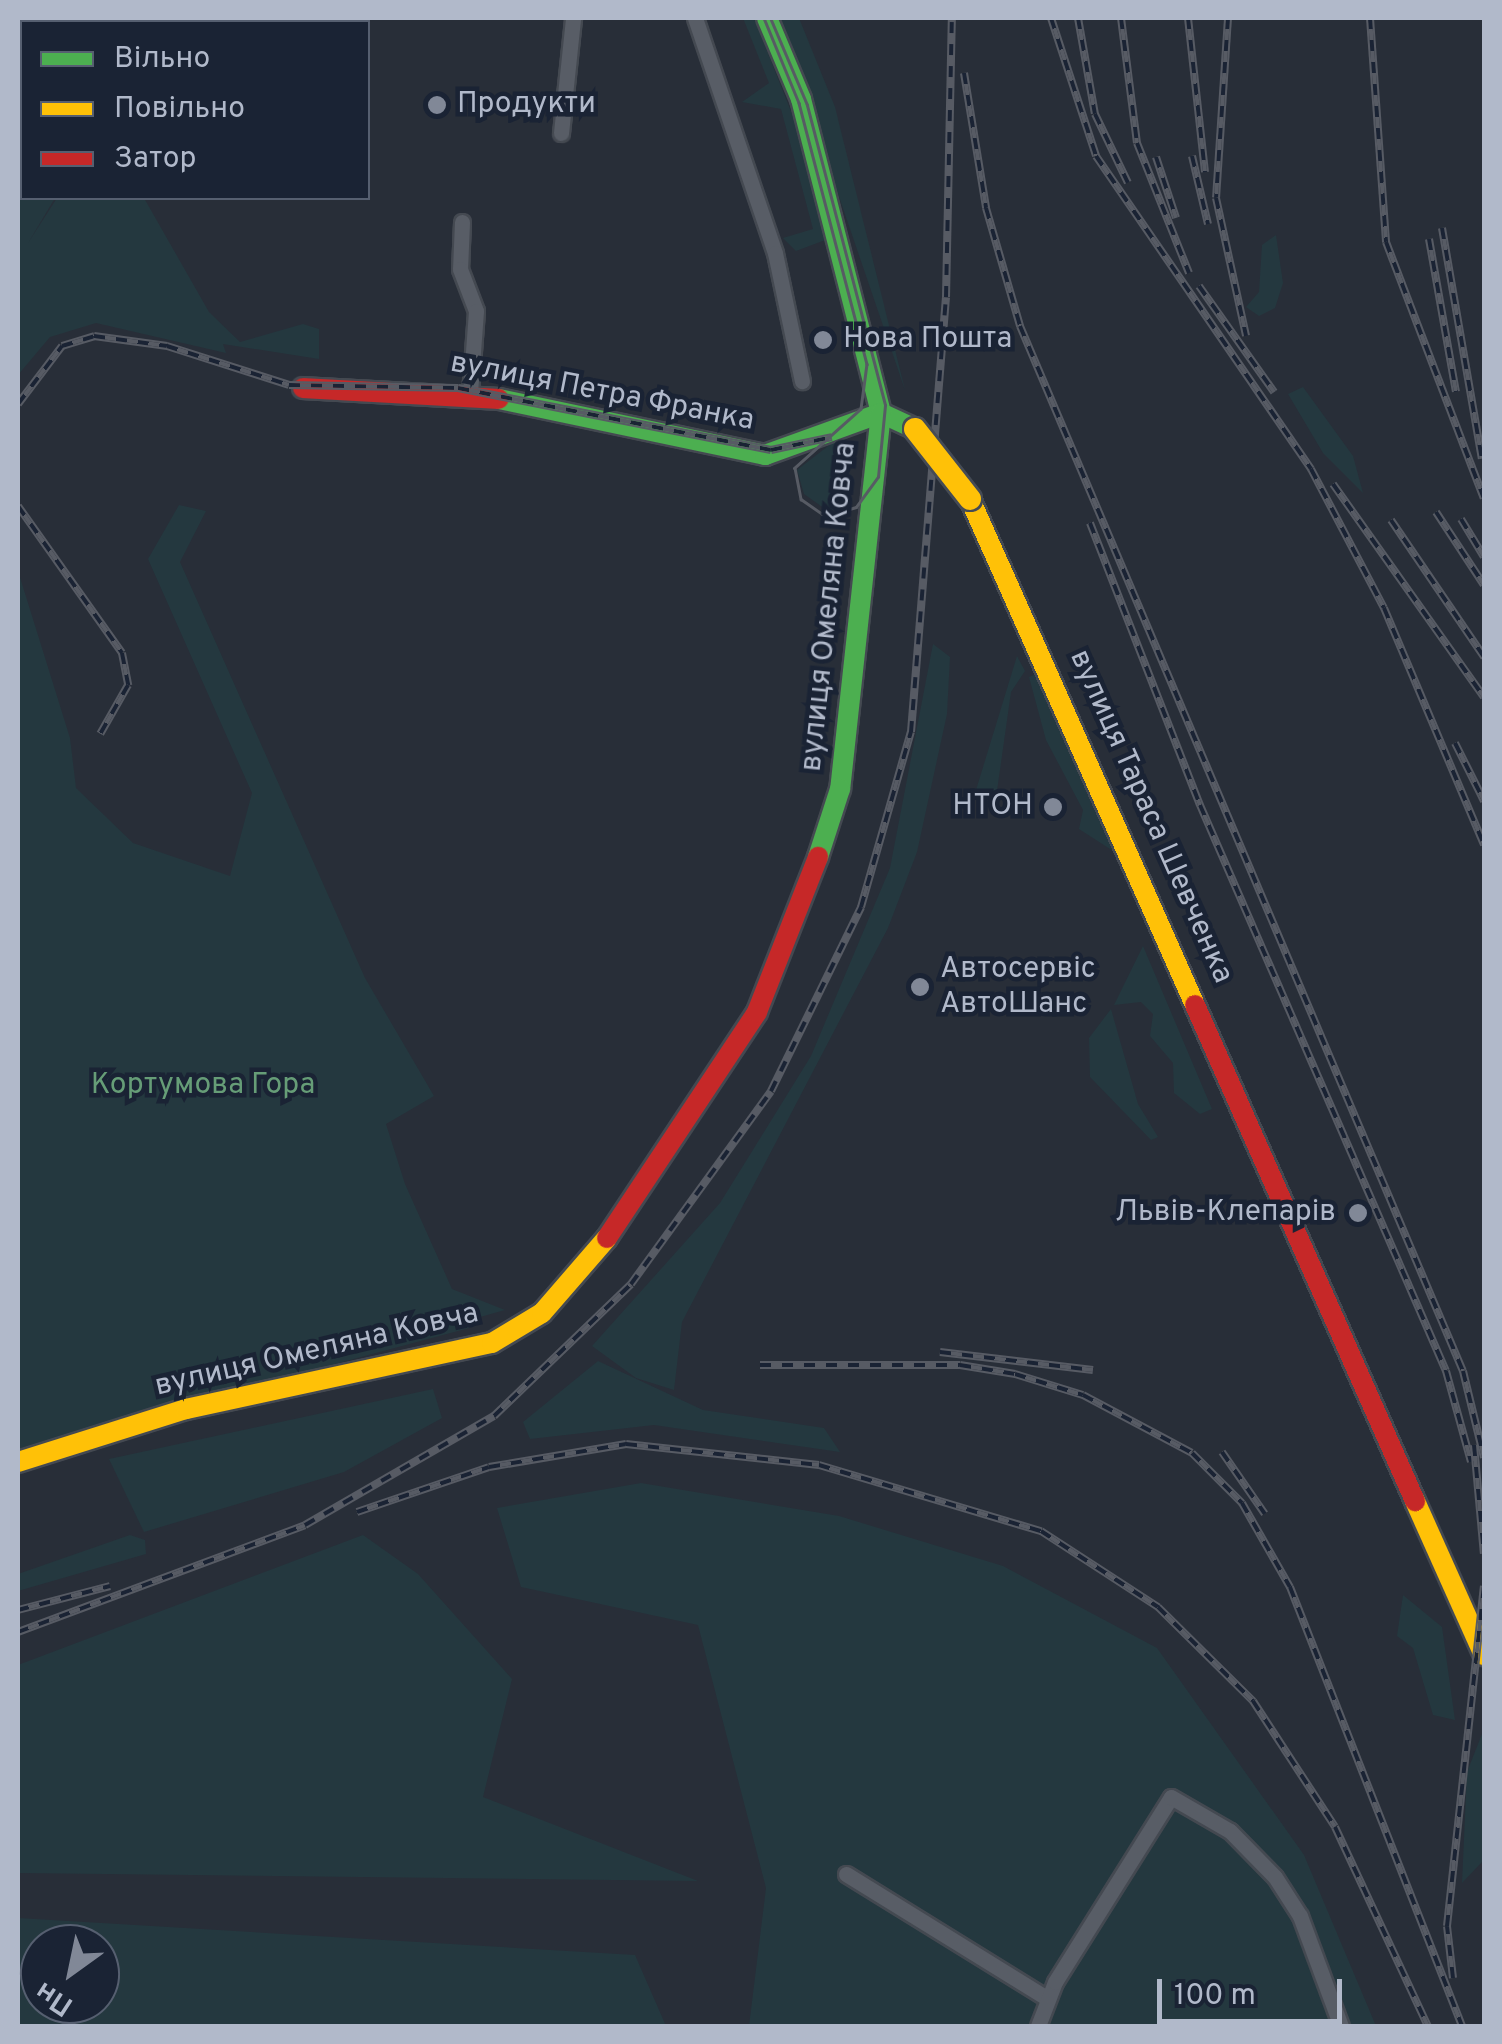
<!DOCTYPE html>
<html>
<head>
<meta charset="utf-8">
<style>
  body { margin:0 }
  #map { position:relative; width:1502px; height:2044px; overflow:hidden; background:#282e38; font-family:Overpass,sans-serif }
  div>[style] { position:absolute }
  .green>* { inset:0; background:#24383f }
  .roads { filter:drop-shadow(2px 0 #444951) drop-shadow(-2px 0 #444951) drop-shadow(0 2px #444951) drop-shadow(0 -2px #444951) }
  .street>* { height:15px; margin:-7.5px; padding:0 7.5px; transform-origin:7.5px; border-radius:7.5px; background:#585d66 }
  .fast>* { height:20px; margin:-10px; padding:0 10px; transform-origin:10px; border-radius:10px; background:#4caf50 }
  .slow>* { height:20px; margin:-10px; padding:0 10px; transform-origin:10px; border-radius:10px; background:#ffc107 }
  .jam>* { height:20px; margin:-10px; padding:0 10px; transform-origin:10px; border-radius:10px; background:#c62828 }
  .tram>* { height:2.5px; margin:-1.25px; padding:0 1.25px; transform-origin:1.25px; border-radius:1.25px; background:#575b64 }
  .rail>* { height:8px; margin-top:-4px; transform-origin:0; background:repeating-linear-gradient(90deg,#1a2334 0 11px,#575b64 0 22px); box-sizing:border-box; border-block:2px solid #575b64 }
  .bridges { filter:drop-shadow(2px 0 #454b55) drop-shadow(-2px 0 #454b55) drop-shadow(0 2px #454b55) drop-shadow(0 -2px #454b55) }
  .slow-bridge>* { height:22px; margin:-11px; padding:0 11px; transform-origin:11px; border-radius:11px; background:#ffc107 }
  .dots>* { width:28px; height:28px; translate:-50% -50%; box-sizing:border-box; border:5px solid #1a2334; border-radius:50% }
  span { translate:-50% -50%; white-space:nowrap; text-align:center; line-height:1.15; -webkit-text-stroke:9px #1a2334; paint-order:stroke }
  .poi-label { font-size:30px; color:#b1b9ca }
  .left { translate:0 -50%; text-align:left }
  .right { translate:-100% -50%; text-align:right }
  .street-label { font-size:30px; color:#b1b9ca }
  .park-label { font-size:30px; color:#669d77 }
  .frame { position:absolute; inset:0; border:20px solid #b1b9ca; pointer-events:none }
  .legend { position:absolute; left:20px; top:20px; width:350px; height:180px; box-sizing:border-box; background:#1a2334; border:2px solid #565f70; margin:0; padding:12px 18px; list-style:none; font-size:30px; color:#b1b9ca }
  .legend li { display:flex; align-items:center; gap:20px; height:50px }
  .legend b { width:50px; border:2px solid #565f70 }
  .north { position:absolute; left:20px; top:1924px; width:100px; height:100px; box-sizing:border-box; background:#1a2334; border:2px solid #565f70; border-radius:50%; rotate:213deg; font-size:28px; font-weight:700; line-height:40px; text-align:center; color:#b1b9ca }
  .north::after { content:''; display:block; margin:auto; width:35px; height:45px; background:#818897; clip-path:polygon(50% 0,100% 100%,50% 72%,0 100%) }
  .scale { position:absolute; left:1157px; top:1979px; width:185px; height:45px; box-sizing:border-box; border:5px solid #b1b9ca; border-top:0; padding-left:12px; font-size:30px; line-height:35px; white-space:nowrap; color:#b1b9ca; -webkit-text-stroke:8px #1a2334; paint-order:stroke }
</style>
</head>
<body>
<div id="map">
  <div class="green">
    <div style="clip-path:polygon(18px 18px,96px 18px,22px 22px,22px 198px,55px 198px,28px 243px,57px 198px,144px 198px,209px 312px,240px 342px,303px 324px,319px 329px,319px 359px,223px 344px,226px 353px,96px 323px,50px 337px,18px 375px)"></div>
    <div style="clip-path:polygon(743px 18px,754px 18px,794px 119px,828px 239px,796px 251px,783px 238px,813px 229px,781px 109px,742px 102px,769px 83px)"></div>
    <div style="clip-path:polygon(778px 18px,799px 18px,835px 107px,905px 390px)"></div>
    <div style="clip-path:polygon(1276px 235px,1283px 283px,1275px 308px,1259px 316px,1246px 307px,1259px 292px,1262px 245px)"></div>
    <div style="clip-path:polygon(1303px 387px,1353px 456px,1363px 493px,1323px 453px,1288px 394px)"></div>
    <div style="clip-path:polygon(845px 433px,845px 509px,828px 511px,804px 494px,797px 470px)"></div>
    <div style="clip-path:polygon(179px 505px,206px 511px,180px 562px,365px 978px,434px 1096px,386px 1124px,405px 1184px,452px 1289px,505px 1310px,466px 1321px,469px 1328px,18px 1449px,18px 571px,70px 738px,76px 788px,133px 843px,230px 876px,252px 793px,148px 559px)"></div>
    <div style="clip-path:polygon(933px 644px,950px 657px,947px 714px,917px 852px,888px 928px,682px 1322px,674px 1390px,636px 1378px,592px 1346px,720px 1203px,811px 1056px,890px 868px)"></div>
    <div style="clip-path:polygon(1017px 656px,1025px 671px,1011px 692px,995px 805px,976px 790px)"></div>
    <div style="clip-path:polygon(1038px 673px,1121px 856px,1079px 829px,1083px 810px,1046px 740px,1029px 677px)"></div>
    <div style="clip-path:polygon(1143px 946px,1212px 1109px,1200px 1114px,1174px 1093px,1173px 1063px,1150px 1036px,1153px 1014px,1141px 1002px,1114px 1005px)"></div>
    <div style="clip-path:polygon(1111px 1009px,1138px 1104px,1158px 1137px,1151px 1140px,1090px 1077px,1089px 1038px)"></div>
    <div style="clip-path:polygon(598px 1361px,703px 1410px,824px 1428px,840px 1452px,654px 1425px,530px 1439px,523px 1422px)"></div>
    <div style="clip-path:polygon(433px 1389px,442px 1418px,344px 1472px,144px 1532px,109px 1459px)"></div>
    <div style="clip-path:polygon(641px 1483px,839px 1516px,1003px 1566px,1157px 1648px,1304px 1855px,1376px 2026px,749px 2026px,766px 1888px,698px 1625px,521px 1587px,497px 1508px)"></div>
    <div style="clip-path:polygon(130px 1535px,145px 1540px,146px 1554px,18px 1591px,18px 1574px)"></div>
    <div style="clip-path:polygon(363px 1535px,418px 1574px,512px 1679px,483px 1797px,698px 1881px,18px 1873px,18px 1665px)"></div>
    <div style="clip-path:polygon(1403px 1595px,1442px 1627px,1455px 1720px,1433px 1715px,1413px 1648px,1397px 1636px)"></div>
    <div style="clip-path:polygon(1484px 1729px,1482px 1862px,1462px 1883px,1467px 1772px)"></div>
    <div style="clip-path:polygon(evenodd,18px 1918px,635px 1955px,666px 2026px,18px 2026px,18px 1918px,40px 1944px,100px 1944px,100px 2004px,40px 2004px,40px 1944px)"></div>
  </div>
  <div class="roads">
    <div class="street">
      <div style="left:695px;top:18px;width:248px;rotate:71.2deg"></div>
      <div style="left:775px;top:253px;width:131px;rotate:78.1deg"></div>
      <div style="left:561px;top:133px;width:116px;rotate:-84deg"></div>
      <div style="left:462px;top:222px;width:47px;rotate:92.4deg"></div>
      <div style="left:460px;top:269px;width:45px;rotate:69.1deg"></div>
      <div style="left:476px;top:311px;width:82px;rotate:94.2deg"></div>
      <div style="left:846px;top:1874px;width:236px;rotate:31.7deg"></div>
      <div style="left:1038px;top:2026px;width:47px;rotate:-68.9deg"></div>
      <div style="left:1055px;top:1982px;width:218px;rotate:-57.9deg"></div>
      <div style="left:1171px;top:1797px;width:68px;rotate:30deg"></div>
      <div style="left:1230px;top:1831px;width:64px;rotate:45.6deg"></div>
      <div style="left:1275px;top:1877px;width:46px;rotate:57.3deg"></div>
      <div style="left:1300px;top:1916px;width:117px;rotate:69.6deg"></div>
    </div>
    <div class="fast">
      <div style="left:767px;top:18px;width:88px;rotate:67.2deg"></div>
      <div style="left:801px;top:99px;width:324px;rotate:75.7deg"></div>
      <div style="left:881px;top:413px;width:38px;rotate:25deg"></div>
      <div style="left:499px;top:399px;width:272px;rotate:11.9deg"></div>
      <div style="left:765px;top:455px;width:123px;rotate:-19.9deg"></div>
      <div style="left:881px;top:413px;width:378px;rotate:96.2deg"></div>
      <div style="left:840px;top:789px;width:71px;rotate:107.9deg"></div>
    </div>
    <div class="slow">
      <div style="left:970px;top:499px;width:554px;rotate:66.03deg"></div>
      <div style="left:18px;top:1462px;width:176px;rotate:-17.5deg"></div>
      <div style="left:186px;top:1409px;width:313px;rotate:-12.2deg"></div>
      <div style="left:492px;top:1343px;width:58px;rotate:-31deg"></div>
      <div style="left:542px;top:1313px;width:99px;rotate:-49.1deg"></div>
      <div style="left:1415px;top:1501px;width:169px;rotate:65.9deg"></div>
    </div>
    <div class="jam">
      <div style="left:303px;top:388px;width:196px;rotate:3.2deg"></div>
      <div style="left:1195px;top:1005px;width:543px;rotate:66.08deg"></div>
      <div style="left:607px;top:1238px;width:271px;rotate:-56.4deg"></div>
      <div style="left:757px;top:1012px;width:167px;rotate:-68.5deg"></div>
    </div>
  </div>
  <div class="tram">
    <div style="left:764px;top:18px;width:92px;rotate:67.6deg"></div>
    <div style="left:799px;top:103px;width:270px;rotate:75.4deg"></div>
    <div style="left:867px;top:364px;width:45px;rotate:97.6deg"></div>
    <div style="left:861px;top:409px;width:89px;rotate:138.2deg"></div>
    <div style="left:795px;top:468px;width:32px;rotate:79deg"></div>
    <div style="left:801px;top:499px;width:29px;rotate:35deg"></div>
    <div style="left:825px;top:516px;width:32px;rotate:-16deg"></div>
    <div style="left:856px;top:507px;width:37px;rotate:-54deg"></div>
    <div style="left:878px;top:477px;width:72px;rotate:-84.4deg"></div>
    <div style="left:885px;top:405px;width:310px;rotate:-104.6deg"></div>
    <div style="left:807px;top:105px;width:95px;rotate:-113deg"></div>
  </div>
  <div class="rail">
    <div style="left:1051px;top:18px;width:145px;rotate:71.9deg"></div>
    <div style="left:1096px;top:156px;width:380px;rotate:55.5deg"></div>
    <div style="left:1311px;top:469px;width:157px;rotate:62.3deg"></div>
    <div style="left:1384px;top:608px;width:257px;rotate:67.1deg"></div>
    <div style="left:1078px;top:18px;width:97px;rotate:80deg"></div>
    <div style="left:1095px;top:114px;width:76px;rotate:64.4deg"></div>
    <div style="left:1121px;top:18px;width:126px;rotate:82.7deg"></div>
    <div style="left:1137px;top:143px;width:140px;rotate:68.2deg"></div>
    <div style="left:1188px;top:18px;width:155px;rotate:83.7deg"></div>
    <div style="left:1228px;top:18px;width:180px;rotate:93.8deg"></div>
    <div style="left:1216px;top:198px;width:141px;rotate:77.7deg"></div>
    <div style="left:1370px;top:18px;width:225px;rotate:85.9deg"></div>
    <div style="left:1386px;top:242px;width:274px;rotate:69.1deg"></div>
    <div style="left:964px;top:73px;width:137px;rotate:80.7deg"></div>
    <div style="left:986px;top:208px;width:123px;rotate:73.9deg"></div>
    <div style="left:1020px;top:326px;width:1135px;rotate:67.03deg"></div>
    <div style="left:1463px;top:1371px;width:89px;rotate:76.4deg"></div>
    <div style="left:1192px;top:156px;width:70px;rotate:76.8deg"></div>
    <div style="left:1156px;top:157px;width:64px;rotate:71.8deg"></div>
    <div style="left:1442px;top:228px;width:234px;rotate:80.2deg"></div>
    <div style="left:1429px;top:239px;width:155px;rotate:80deg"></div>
    <div style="left:1199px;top:286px;width:130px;rotate:54.7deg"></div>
    <div style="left:18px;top:404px;width:73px;rotate:-52.8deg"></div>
    <div style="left:62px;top:346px;width:34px;rotate:-17deg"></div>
    <div style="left:94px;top:336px;width:74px;rotate:7.8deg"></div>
    <div style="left:167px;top:346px;width:128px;rotate:17.7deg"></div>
    <div style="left:289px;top:385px;width:169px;rotate:1deg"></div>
    <div style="left:458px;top:388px;width:319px;rotate:11.2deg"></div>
    <div style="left:771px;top:450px;width:62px;rotate:-12deg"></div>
    <div style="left:1333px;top:484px;width:261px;rotate:54.7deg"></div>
    <div style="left:18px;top:506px;width:180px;rotate:54.7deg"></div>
    <div style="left:122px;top:653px;width:33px;rotate:79deg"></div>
    <div style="left:128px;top:685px;width:56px;rotate:119.7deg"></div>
    <div style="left:1436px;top:512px;width:87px;rotate:56.7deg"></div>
    <div style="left:1461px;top:519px;width:44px;rotate:58.8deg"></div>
    <div style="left:1391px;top:520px;width:166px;rotate:55.8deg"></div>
    <div style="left:1090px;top:523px;width:303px;rotate:68.7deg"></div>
    <div style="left:1200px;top:805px;width:617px;rotate:66.51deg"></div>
    <div style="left:1446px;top:1371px;width:94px;rotate:74.6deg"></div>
    <div style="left:1455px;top:743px;width:65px;rotate:63.4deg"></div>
    <div style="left:940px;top:1352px;width:154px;rotate:6.7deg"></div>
    <div style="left:760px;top:1365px;width:200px"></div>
    <div style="left:960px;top:1365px;width:56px;rotate:9.3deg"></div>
    <div style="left:1015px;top:1374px;width:71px;rotate:17.2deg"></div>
    <div style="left:1083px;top:1395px;width:123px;rotate:28deg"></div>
    <div style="left:1192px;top:1453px;width:71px;rotate:45deg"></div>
    <div style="left:1242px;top:1503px;width:97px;rotate:60.3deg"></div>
    <div style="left:1290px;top:1587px;width:471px;rotate:68.6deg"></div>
    <div style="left:1474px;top:1445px;width:109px;rotate:84.8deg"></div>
    <div style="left:1222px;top:1452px;width:75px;rotate:55.3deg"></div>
    <div style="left:357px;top:1512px;width:139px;rotate:-18.8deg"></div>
    <div style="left:489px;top:1467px;width:139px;rotate:-9.5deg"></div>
    <div style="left:626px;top:1444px;width:194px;rotate:6.2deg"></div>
    <div style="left:819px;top:1465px;width:232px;rotate:16.6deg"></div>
    <div style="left:1041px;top:1531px;width:140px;rotate:33deg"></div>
    <div style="left:1158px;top:1607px;width:134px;rotate:44.7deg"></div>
    <div style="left:1253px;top:1701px;width:150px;rotate:56.9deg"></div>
    <div style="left:1335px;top:1827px;width:220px;rotate:65deg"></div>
    <div style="left:18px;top:1610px;width:95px;rotate:-14.6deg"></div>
    <div style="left:18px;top:1632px;width:306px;rotate:-20.4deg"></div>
    <div style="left:305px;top:1525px;width:218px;rotate:-30deg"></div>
    <div style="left:494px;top:1416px;width:190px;rotate:-43.9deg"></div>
    <div style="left:631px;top:1284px;width:238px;rotate:-54deg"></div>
    <div style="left:771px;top:1091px;width:205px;rotate:-63.9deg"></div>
    <div style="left:861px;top:907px;width:182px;rotate:-74.1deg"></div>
    <div style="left:911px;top:732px;width:436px;rotate:-85.4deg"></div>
    <div style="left:946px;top:297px;width:279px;rotate:-88.8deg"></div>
    <div style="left:1453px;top:1978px;width:52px;rotate:-96.6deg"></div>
    <div style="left:1447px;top:1926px;width:342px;rotate:-83.8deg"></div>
  </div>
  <div class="bridges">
    <div class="slow-bridge">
      <div style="left:915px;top:429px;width:89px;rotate:51.8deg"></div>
    </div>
  </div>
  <div class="dots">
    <div style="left:437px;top:105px;background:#818897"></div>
    <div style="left:823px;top:340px;background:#818897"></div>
    <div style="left:1053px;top:807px;background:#818897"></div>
    <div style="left:920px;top:987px;background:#818897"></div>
    <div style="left:1358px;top:1213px;background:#818897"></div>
  </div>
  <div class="poi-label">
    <span class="left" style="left:457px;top:105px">Продукти</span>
    <span class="left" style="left:843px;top:340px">Нова Пошта</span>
    <span class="right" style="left:1033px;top:807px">НТОН</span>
    <span class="left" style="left:940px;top:987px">Автосервіс<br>АвтоШанс</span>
    <span class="right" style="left:1336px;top:1213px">Львів-Клепарів</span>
  </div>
  <div class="street-label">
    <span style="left:602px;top:393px;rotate:11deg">вулиця Петра Франка</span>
    <span style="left:830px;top:607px;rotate:-84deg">вулиця Омеляна Ковча</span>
    <span style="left:1150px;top:817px;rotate:66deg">вулиця Тараса Шевченка</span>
    <span style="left:317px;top:1351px;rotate:-13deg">вулиця Омеляна Ковча</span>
  </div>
  <div class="park-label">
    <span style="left:203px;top:1086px">Кортумова Гора</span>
  </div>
  <div class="frame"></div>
  <ul class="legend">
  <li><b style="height:12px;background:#4caf50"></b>Вільно</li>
  <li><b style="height:12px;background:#ffc107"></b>Повільно</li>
  <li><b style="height:12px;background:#c62828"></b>Затор</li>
  </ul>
  <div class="north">Пн</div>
  <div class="scale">100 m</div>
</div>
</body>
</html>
